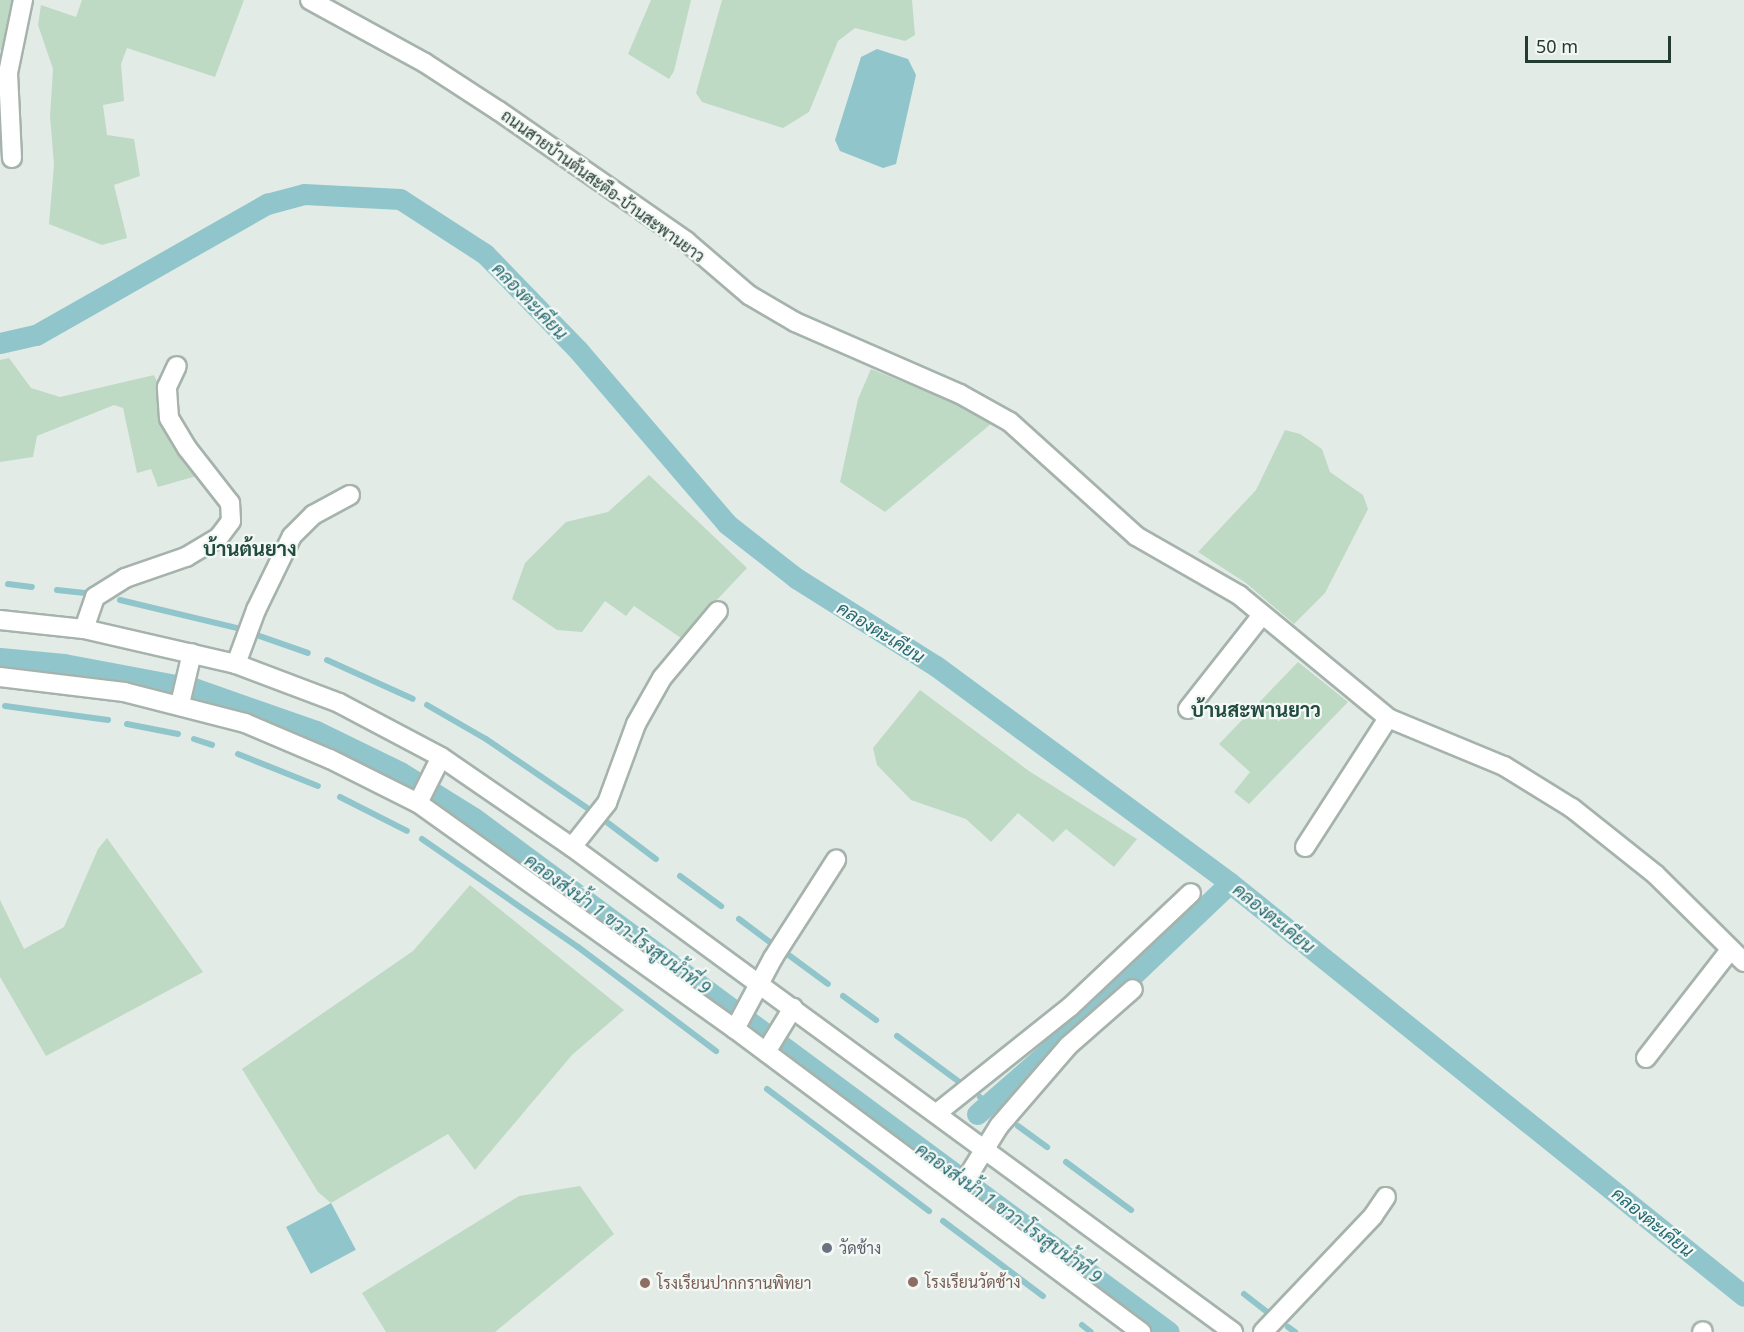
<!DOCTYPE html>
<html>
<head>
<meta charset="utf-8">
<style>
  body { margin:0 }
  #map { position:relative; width:1744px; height:1332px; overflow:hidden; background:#e3ebe7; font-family:"Noto Sans",Sarabun,sans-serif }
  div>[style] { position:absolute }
  .green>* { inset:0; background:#bedac4 }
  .water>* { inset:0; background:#90c6cb; transform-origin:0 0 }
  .stream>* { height:6px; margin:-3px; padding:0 3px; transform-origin:3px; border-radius:3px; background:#90c6cb }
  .canal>* { height:21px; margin:-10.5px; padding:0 10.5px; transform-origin:10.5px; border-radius:10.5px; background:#90c6cb }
  .roads { filter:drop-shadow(2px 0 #a6b3ad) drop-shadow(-2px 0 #a6b3ad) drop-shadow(0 2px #a6b3ad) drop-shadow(0 -2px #a6b3ad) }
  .street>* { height:18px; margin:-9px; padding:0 9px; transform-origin:9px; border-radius:9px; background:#fff }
  .secondary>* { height:18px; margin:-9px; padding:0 9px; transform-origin:9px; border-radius:9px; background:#fff }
  .dots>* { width:16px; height:16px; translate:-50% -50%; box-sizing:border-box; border:3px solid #f3f8f5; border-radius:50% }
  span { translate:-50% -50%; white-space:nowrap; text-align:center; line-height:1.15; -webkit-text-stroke:4.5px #f3f8f5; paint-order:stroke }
  .street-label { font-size:16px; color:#243b33 }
  .worship-label { font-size:16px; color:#5b616d }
  .left { translate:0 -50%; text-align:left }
  .education-label { font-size:16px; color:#785e54 }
  .water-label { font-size:18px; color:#246971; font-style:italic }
  .quarter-label { font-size:20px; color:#224b3f; font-weight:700 }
  .scale { position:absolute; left:1525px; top:36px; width:146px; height:27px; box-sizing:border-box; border:3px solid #243b33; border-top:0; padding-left:8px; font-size:18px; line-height:21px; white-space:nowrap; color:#243b33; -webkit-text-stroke:4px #f3f8f5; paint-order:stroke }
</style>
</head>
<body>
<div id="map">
  <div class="green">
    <div style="clip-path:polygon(0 0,20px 0,8px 52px,0 50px)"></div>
    <div style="clip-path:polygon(82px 0,244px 0,215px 77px,127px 48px,121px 64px,124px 101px,103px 105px,107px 135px,134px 139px,140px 176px,114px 185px,127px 238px,102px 245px,49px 224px,54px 165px,50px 116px,53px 69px,38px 25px,41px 5px,76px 17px)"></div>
    <div style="clip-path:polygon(651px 0,691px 0,674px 71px,669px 79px,628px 54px)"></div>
    <div style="clip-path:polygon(722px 0,912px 0,915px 35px,905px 41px,855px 28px,838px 41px,809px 112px,783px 128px,702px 102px,696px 93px)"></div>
    <div style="clip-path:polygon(9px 358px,31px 388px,60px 397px,154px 375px,200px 475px,158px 487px,151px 469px,137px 473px,123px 408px,114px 405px,37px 436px,33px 457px,0 462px,0 360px)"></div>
    <div style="clip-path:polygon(871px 369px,963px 406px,992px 423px,885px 512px,840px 482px,858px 399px)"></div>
    <div style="clip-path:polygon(1285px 430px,1300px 434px,1322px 449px,1330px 472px,1363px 495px,1368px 509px,1325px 593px,1294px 624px,1246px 583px,1198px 552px,1256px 490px)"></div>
    <div style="clip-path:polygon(649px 475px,747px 568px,681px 638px,634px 606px,626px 616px,605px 601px,582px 632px,557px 630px,512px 599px,525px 563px,566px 522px,608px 512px)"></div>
    <div style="clip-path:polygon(1298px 662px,1348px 702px,1249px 804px,1234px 792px,1250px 772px,1219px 744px)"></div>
    <div style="clip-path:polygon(920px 690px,1029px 771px,1137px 839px,1114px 867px,1066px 829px,1053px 842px,1018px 813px,991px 842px,966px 819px,911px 800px,877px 765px,873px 748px)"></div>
    <div style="clip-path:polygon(107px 838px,203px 972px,46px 1056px,0 977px,0 900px,24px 949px,64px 927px,98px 849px)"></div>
    <div style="clip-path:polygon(470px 885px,624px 1010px,572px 1055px,475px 1170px,448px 1134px,331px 1203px,318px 1192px,242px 1069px,413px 951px)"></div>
    <div style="clip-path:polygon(580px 1186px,614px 1234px,495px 1332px,386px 1332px,362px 1293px,519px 1196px)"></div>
  </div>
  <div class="water">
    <div style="clip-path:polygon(877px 49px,908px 59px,916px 75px,896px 164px,883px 168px,840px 151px,835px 140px,861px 57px)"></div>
    <div style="left:331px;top:1203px;width:53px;height:51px;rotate:62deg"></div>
  </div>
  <div class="stream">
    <div style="left:8px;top:584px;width:24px;rotate:7deg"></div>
    <div style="left:57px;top:590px;width:28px;rotate:6deg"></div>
    <div style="left:120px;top:600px;width:124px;rotate:13.5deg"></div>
    <div style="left:254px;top:634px;width:57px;rotate:19.4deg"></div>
    <div style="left:327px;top:660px;width:94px;rotate:24.4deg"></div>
    <div style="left:427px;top:705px;width:68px;rotate:30deg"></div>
    <div style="left:486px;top:739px;width:122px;rotate:34.3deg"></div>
    <div style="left:5px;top:706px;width:104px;rotate:7.7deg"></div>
    <div style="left:127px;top:724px;width:52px;rotate:11.1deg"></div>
    <div style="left:194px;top:739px;width:19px;rotate:18deg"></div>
    <div style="left:238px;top:754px;width:86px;rotate:21.8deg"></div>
    <div style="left:340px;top:797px;width:75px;rotate:26.9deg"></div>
    <div style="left:608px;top:823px;width:60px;rotate:36.9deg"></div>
    <div style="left:422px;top:839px;width:190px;rotate:34.7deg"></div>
    <div style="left:578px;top:947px;width:173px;rotate:37deg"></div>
    <div style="left:680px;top:876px;width:51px;rotate:36.2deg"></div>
    <div style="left:739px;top:919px;width:39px;rotate:37deg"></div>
    <div style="left:790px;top:956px;width:47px;rotate:36.4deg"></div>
    <div style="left:843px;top:996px;width:41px;rotate:36deg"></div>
    <div style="left:897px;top:1036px;width:76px;rotate:36.4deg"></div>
    <div style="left:767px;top:1089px;width:203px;rotate:37deg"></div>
    <div style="left:980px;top:1097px;width:24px;rotate:38deg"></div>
    <div style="left:1018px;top:1126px;width:36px;rotate:36deg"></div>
    <div style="left:1066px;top:1162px;width:81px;rotate:36.4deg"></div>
    <div style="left:943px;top:1221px;width:125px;rotate:36.9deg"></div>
    <div style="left:1244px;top:1294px;width:34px;rotate:38deg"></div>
    <div style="left:1082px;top:1325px;width:11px;rotate:38deg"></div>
    <div style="left:1288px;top:1327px;width:9px;rotate:36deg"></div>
  </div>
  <div class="canal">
    <div style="left:0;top:343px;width:37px;rotate:-13deg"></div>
    <div style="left:36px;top:335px;width:266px;rotate:-29.6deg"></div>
    <div style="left:267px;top:204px;width:38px;rotate:-15deg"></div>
    <div style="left:304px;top:194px;width:96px;rotate:3deg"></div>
    <div style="left:400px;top:199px;width:101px;rotate:32.9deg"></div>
    <div style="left:485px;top:254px;width:134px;rotate:45.9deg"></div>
    <div style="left:578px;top:350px;width:229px;rotate:49.4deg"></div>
    <div style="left:727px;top:524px;width:88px;rotate:38deg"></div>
    <div style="left:796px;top:578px;width:165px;rotate:32.2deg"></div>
    <div style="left:936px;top:666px;width:365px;rotate:36.4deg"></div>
    <div style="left:1230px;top:883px;width:659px;rotate:38.78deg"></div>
    <div style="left:0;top:658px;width:64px;rotate:5.4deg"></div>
    <div style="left:64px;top:664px;width:134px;rotate:10.7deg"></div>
    <div style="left:196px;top:689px;width:127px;rotate:19.3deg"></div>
    <div style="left:316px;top:731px;width:93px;rotate:26deg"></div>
    <div style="left:400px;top:772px;width:87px;rotate:31.9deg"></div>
    <div style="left:474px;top:818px;width:864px;rotate:36.49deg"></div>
    <div style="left:977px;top:1114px;width:174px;rotate:-41.3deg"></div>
    <div style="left:1108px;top:999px;width:168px;rotate:-43.6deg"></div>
  </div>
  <div class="roads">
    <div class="street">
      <div style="left:310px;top:0;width:131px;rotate:28.7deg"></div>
      <div style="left:425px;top:63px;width:88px;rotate:33deg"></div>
      <div style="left:499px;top:111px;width:228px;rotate:34.8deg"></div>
      <div style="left:686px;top:241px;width:83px;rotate:40.6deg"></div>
      <div style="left:749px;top:295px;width:53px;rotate:30.4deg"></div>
      <div style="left:795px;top:322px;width:180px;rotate:23.6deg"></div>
      <div style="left:960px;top:394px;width:57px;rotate:29.2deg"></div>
      <div style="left:1010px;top:422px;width:170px;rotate:42.1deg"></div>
      <div style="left:1136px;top:536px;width:119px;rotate:29.8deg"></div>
      <div style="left:1239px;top:595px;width:193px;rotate:39.5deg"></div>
      <div style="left:1388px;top:718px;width:126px;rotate:22.5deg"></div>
      <div style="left:1504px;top:766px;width:80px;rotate:31.7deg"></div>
      <div style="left:1572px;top:808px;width:106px;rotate:38.5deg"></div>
      <div style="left:1655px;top:874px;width:125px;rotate:44.7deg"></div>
      <div style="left:12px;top:158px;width:85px;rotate:-92.7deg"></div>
      <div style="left:8px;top:73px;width:75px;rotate:-78.4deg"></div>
      <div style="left:84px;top:629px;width:34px;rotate:-71deg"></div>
      <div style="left:95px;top:597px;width:36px;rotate:-32deg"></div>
      <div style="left:125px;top:578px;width:65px;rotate:-19deg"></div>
      <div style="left:186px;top:557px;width:39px;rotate:-31deg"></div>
      <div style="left:219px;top:537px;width:20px;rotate:-53deg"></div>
      <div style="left:231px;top:521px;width:18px;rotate:-93deg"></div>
      <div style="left:230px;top:503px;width:70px;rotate:-128deg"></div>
      <div style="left:187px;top:448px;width:35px;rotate:-121deg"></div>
      <div style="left:169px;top:418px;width:31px;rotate:-94deg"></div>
      <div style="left:167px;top:387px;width:23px;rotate:-65deg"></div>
      <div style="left:236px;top:664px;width:58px;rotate:-69.7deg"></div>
      <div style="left:256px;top:610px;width:82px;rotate:-64.1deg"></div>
      <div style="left:292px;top:536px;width:30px;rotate:-45deg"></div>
      <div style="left:313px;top:515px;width:42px;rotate:-28.4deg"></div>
      <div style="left:0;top:677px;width:125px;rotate:6.9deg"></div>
      <div style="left:124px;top:692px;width:125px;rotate:14.4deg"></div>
      <div style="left:245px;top:723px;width:92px;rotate:23deg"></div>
      <div style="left:330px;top:759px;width:98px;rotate:26.6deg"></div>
      <div style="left:418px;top:803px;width:389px;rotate:35.5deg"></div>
      <div style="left:735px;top:1029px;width:507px;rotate:36.73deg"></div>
      <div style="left:180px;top:704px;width:52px;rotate:-76.8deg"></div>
      <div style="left:1188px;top:709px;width:120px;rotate:-51.8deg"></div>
      <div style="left:418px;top:803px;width:51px;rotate:-63.4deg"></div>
      <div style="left:572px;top:847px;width:56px;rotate:-51.5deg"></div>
      <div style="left:607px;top:803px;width:84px;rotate:-69.8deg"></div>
      <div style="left:636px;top:724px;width:53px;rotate:-60.5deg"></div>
      <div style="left:662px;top:678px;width:87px;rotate:-50.1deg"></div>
      <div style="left:1305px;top:847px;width:153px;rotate:-57.2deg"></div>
      <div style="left:735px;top:1029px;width:81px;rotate:-61.8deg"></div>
      <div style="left:773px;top:958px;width:117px;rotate:-57.3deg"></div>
      <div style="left:766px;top:1052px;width:52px;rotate:-58.5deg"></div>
      <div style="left:1646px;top:1058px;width:138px;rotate:-52.1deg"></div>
      <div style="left:937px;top:1113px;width:170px;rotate:-38.6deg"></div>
      <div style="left:1070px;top:1007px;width:166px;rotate:-43.3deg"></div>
      <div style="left:957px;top:1194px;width:80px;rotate:-58.3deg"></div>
      <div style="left:999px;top:1126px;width:106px;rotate:-49.2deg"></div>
      <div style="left:1068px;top:1046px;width:86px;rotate:-41.2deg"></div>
      <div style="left:1263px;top:1332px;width:160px;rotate:-46.5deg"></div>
      <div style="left:1373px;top:1216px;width:23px;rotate:-56deg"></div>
      <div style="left:1702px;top:1332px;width:1px;rotate:-45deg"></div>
    </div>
    <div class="secondary">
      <div style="left:0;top:620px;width:84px;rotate:6.1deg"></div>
      <div style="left:84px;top:629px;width:156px;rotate:13deg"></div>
      <div style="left:236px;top:664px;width:110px;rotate:20.7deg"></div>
      <div style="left:339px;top:703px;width:115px;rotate:27.9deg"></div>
      <div style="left:441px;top:757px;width:159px;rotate:34.5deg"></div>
      <div style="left:572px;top:847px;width:820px;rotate:36.27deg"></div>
    </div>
  </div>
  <div class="dots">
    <div style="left:827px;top:1248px;background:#6b7280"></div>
    <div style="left:913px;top:1282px;background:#8d6e63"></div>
    <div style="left:645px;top:1283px;background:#8d6e63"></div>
  </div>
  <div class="street-label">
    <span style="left:603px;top:186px;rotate:36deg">ถนนสายบ้านต้นสะตือ-บ้านสะพานยาว</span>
  </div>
  <div class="worship-label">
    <span class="left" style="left:839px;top:1248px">วัดช้าง</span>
  </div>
  <div class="education-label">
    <span class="left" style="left:925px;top:1282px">โรงเรียนวัดช้าง</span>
    <span class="left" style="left:657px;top:1283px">โรงเรียนปากกรานพิทยา</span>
  </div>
  <div class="water-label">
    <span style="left:530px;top:301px;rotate:46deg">คลองตะเคียน</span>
    <span style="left:881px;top:632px;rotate:32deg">คลองตะเคียน</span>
    <span style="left:1274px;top:918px;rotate:39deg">คลองตะเคียน</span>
    <span style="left:618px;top:924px;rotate:36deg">คลองส่งน้ำ 1 ขวา-โรงสูบน้ำที่ 9</span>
    <span style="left:1009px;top:1213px;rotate:36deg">คลองส่งน้ำ 1 ขวา-โรงสูบน้ำที่ 9</span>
    <span style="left:1653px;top:1222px;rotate:39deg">คลองตะเคียน</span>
  </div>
  <div class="quarter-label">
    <span style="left:250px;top:548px">บ้านต้นยาง</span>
    <span style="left:1256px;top:709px">บ้านสะพานยาว</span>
  </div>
  <div class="scale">50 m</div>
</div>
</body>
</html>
